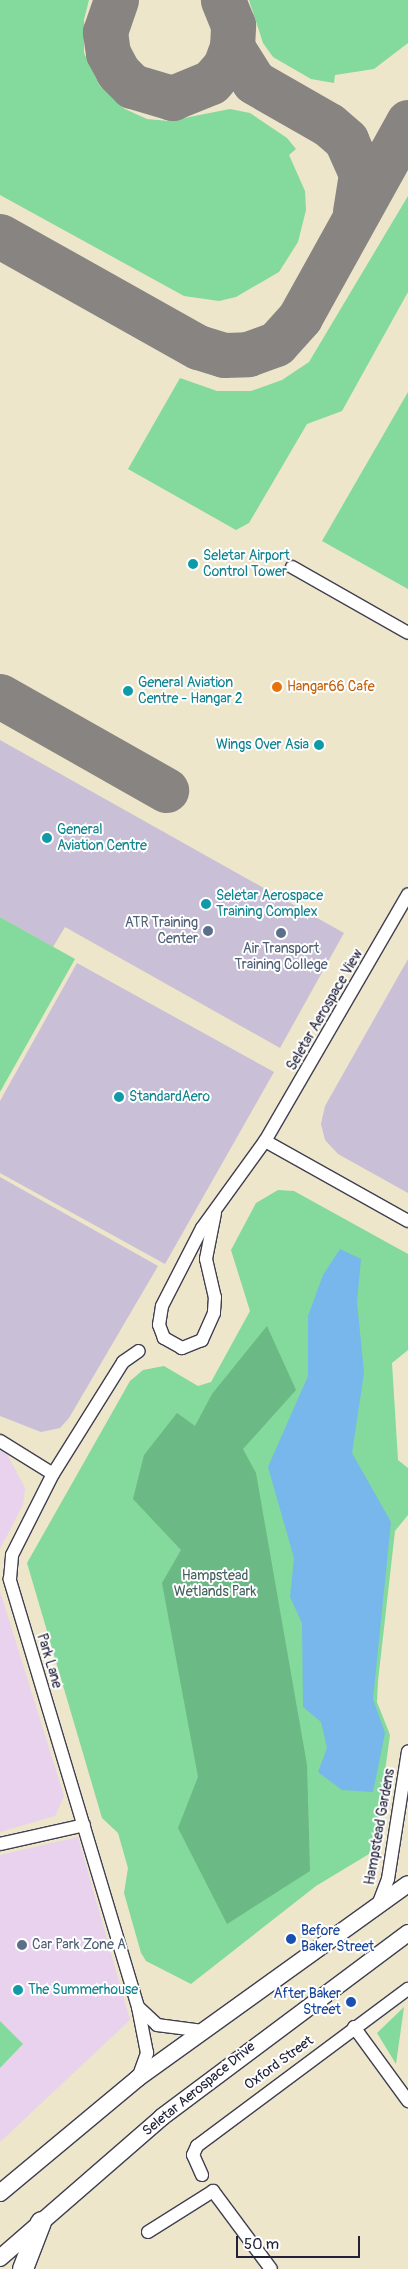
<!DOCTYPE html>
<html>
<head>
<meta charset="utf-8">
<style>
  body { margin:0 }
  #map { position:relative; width:408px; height:2269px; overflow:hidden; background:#ede6ca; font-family:Pangolin,sans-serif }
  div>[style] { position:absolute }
  .built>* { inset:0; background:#e8d2ee }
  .industrial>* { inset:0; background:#c9bfd7 }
  .green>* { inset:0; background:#84d99c }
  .forest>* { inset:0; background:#6bb984 }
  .water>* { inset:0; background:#77b7eb }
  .taxiway>* { height:45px; margin:-22.5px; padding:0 22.5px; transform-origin:22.5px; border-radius:22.5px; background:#888482 }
  .roads { filter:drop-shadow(1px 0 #403f50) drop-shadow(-1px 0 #403f50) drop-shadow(0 1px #403f50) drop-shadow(0 -1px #403f50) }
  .minor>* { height:12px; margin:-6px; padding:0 6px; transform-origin:6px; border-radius:6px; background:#fff }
  .tertiary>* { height:16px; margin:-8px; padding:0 8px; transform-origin:8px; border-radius:8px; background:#fff }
  .primary>* { height:20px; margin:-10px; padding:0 10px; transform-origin:10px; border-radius:10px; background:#fff }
  .dots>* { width:14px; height:14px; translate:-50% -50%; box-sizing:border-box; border:2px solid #fff; border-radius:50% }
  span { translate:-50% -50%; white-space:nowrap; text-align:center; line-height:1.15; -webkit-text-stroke:4px #fff; paint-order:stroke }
  .culture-label { font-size:14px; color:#0d838f }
  .left { translate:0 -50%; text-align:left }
  .right { translate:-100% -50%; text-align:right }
  .food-label { font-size:14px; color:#c56008 }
  .service-label { font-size:14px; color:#4e5e75 }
  .street-label { font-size:14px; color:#22223b }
  .park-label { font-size:14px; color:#44625d }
  .transit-label { font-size:14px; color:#164399 }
  .scale { position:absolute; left:236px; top:2236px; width:124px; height:22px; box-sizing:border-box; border:2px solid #22223b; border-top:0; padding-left:6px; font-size:15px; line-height:18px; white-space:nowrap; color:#22223b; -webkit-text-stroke:4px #fff; paint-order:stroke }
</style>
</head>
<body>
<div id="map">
  <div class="built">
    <div style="clip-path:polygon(0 1450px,7px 1454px,25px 1488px,23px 1505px,0 1549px)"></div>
    <div style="clip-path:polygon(0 1591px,64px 1796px,55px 1816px,0 1832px)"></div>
    <div style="clip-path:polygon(78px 1837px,130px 2020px,0 2142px,0 1855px)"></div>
  </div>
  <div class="industrial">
    <div style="clip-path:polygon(0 740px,344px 933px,280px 1048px,65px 927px,53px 947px,0 917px)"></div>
    <div style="clip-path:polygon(408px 959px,408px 1193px,338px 1154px,325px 1140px,321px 1124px,325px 1106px)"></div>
    <div style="clip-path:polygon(77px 963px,274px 1072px,165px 1264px,0 1173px,0 1101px)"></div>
    <div style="clip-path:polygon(0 1177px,158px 1266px,69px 1418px,60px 1428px,41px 1432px,0 1416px)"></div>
  </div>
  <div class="green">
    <div style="clip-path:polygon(0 0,89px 0,84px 20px,84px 53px,100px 86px,125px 109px,147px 119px,169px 121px,230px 109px,250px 113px,287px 138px,296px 149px,289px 155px,305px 191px,306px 210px,298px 242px,279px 272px,236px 297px,219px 301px,184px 296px,0 195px)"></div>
    <div style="clip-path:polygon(249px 0,408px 0,408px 43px,374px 69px,335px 75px,334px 83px,311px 79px,273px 57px,263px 43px)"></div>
    <div style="clip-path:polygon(408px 196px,408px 292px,342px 411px,307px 424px,249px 523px,236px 530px,128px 469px,180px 378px,217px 391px,251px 391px,282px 380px,309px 362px)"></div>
    <div style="clip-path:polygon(408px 392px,408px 589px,322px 541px)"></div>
    <div style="clip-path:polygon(0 917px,75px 959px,0 1092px)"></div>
    <div style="clip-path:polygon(278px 1190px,294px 1191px,408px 1254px,408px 1350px,392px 1363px,398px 1460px,408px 1468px,408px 1515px,395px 1531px,378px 1681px,377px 1702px,390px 1735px,374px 1851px,316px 1886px,191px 1984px,146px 1961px,141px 1953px,124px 1893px,128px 1868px,118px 1833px,102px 1818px,27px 1563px,130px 1381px,143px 1370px,164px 1366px,198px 1386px,211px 1382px,250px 1311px,231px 1250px,256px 1203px)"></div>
    <div style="clip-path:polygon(404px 2007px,396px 2064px,377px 2033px)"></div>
    <div style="clip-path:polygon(0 2021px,23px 2044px,0 2068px)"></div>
  </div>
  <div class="forest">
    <div style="clip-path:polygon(267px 1326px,296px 1390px,243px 1449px,256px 1473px,307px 1765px,310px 1871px,227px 1924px,178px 1828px,198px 1777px,162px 1583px,181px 1550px,133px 1499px,144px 1455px,177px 1413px,195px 1426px,212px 1394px)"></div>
  </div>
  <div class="water">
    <div style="clip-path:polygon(340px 1249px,361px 1259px,357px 1302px,364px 1373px,352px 1453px,391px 1522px,373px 1699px,385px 1733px,373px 1792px,342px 1790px,318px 1772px,327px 1748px,321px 1722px,303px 1707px,302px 1623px,290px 1597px,294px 1558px,268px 1467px,308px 1376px,308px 1316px,323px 1275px)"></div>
  </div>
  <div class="taxiway">
    <div style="left:116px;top:0;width:34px;rotate:109deg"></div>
    <div style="left:105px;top:32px;width:21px;rotate:82deg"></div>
    <div style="left:108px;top:53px;width:21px;rotate:62deg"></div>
    <div style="left:118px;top:72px;width:20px;rotate:45deg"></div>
    <div style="left:132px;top:86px;width:42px;rotate:16.7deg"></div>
    <div style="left:172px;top:98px;width:42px;rotate:-22.3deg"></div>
    <div style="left:211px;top:82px;width:21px;rotate:-49deg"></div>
    <div style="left:225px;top:66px;width:20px;rotate:-70deg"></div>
    <div style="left:232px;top:47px;width:22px;rotate:-87deg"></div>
    <div style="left:233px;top:25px;width:27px;rotate:-112deg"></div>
    <div style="left:232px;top:47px;width:41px;rotate:57.8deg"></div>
    <div style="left:254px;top:82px;width:86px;rotate:29.8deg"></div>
    <div style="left:329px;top:125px;width:23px;rotate:41deg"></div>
    <div style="left:346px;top:140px;width:37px;rotate:66deg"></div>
    <div style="left:361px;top:174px;width:39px;rotate:99deg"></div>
    <div style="left:0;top:236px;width:227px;rotate:29.3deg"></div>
    <div style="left:198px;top:347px;width:27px;rotate:17deg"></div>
    <div style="left:224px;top:355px;width:24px;rotate:-2deg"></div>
    <div style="left:248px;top:354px;width:30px;rotate:-20deg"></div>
    <div style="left:276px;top:344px;width:36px;rotate:-48deg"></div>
    <div style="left:300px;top:317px;width:223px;rotate:-61deg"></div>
    <div style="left:0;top:696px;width:191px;rotate:29.5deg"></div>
  </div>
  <div class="roads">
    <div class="minor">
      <div style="left:292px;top:567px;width:133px;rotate:29.6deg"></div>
      <div style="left:265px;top:1141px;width:164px;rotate:29.2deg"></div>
      <div style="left:215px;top:1213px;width:47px;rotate:101.1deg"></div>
      <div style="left:206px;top:1259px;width:39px;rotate:77deg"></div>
      <div style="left:215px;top:1297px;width:16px;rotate:94deg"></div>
      <div style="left:214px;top:1313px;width:30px;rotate:114deg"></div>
      <div style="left:202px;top:1340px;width:22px;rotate:158deg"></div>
      <div style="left:182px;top:1348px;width:21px;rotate:-151deg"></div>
      <div style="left:164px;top:1338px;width:14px;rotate:-111deg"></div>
      <div style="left:159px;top:1325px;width:19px;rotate:-81deg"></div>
      <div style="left:162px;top:1306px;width:88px;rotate:-62.9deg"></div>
      <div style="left:202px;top:1228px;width:107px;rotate:-54.1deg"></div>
      <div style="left:265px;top:1141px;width:285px;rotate:-59.9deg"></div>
      <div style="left:0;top:1441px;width:62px;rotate:31.9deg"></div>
      <div style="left:0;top:1844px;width:86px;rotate:-12.7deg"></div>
      <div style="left:378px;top:1905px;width:28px;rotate:-69deg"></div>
      <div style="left:388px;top:1879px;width:129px;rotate:-81.1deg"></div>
      <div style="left:138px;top:2007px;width:26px;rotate:43deg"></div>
      <div style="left:157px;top:2025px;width:46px;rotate:7.4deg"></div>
      <div style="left:354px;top:2027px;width:92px;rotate:53.9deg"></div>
      <div style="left:138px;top:2078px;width:27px;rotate:-70deg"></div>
      <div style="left:147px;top:2053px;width:47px;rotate:-101.1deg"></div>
      <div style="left:138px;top:2007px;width:447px;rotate:-106.7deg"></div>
      <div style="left:10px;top:1579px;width:24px;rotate:-85deg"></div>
      <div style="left:12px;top:1555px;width:91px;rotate:-63.2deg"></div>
      <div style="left:53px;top:1474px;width:132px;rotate:-58deg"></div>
      <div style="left:123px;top:1362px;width:19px;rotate:-35deg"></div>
      <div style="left:202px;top:2175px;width:22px;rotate:-114deg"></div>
      <div style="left:193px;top:2155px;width:10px;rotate:-66deg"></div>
      <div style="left:197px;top:2146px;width:263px;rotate:-36.7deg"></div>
      <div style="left:148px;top:2232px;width:77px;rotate:-32.2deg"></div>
      <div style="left:213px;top:2191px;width:97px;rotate:53.4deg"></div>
    </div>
    <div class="tertiary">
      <div style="left:0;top:2193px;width:180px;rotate:-39.8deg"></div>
      <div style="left:138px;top:2078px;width:332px;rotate:-35.7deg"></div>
      <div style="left:0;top:2258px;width:215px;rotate:-41deg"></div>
      <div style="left:162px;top:2117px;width:307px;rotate:-36.8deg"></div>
    </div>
    <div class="primary">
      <div style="left:23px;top:2269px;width:50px;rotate:-69deg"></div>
    </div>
  </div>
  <div class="dots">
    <div style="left:193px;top:564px;background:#0f9aa8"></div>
    <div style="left:277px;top:687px;background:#e8710a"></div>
    <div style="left:128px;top:691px;background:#0f9aa8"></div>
    <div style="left:319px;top:745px;background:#0f9aa8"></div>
    <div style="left:47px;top:838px;background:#0f9aa8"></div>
    <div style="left:206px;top:904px;background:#0f9aa8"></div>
    <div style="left:208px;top:931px;background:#5c6f8a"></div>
    <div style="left:281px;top:933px;background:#5c6f8a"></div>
    <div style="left:119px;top:1097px;background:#0f9aa8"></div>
    <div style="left:291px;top:1939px;background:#1a4fb4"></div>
    <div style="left:22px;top:1945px;background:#5c6f8a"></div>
    <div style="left:18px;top:1990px;background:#0f9aa8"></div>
    <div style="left:351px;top:2002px;background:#1a4fb4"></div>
  </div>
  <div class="culture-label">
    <span class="left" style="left:203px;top:564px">Seletar Airport<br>Control Tower</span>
    <span class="left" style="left:138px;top:691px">General Aviation<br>Centre - Hangar 2</span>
    <span class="right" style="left:309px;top:745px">Wings Over Asia</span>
    <span class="left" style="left:57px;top:838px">General<br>Aviation Centre</span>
    <span class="left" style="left:216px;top:904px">Seletar Aerospace<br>Training Complex</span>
    <span class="left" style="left:129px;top:1097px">StandardAero</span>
    <span class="left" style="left:28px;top:1990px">The Summerhouse</span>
  </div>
  <div class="food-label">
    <span class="left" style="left:287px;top:687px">Hangar66 Cafe</span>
  </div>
  <div class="service-label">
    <span class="right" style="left:198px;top:931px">ATR Training<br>Center</span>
    <span style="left:281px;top:957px">Air Transport<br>Training College</span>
    <span class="left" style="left:32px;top:1945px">Car Park Zone A</span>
  </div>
  <div class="street-label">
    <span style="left:325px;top:1010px;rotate:-60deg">Seletar Aerospace View</span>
    <span style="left:49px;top:1661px;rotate:73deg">Park Lane</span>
    <span style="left:380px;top:1827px;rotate:-80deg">Hampstead Gardens</span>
    <span style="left:279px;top:2063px;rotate:-36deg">Oxford Street</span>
    <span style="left:199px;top:2089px;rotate:-39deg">Seletar Aerospace Drive</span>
  </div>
  <div class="park-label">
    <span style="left:215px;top:1584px">Hampstead<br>Wetlands Park</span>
  </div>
  <div class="transit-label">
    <span class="left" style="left:301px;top:1939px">Before<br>Baker Street</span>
    <span class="right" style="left:341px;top:2002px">After Baker<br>Street</span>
  </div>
  <div class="scale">50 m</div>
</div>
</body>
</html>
